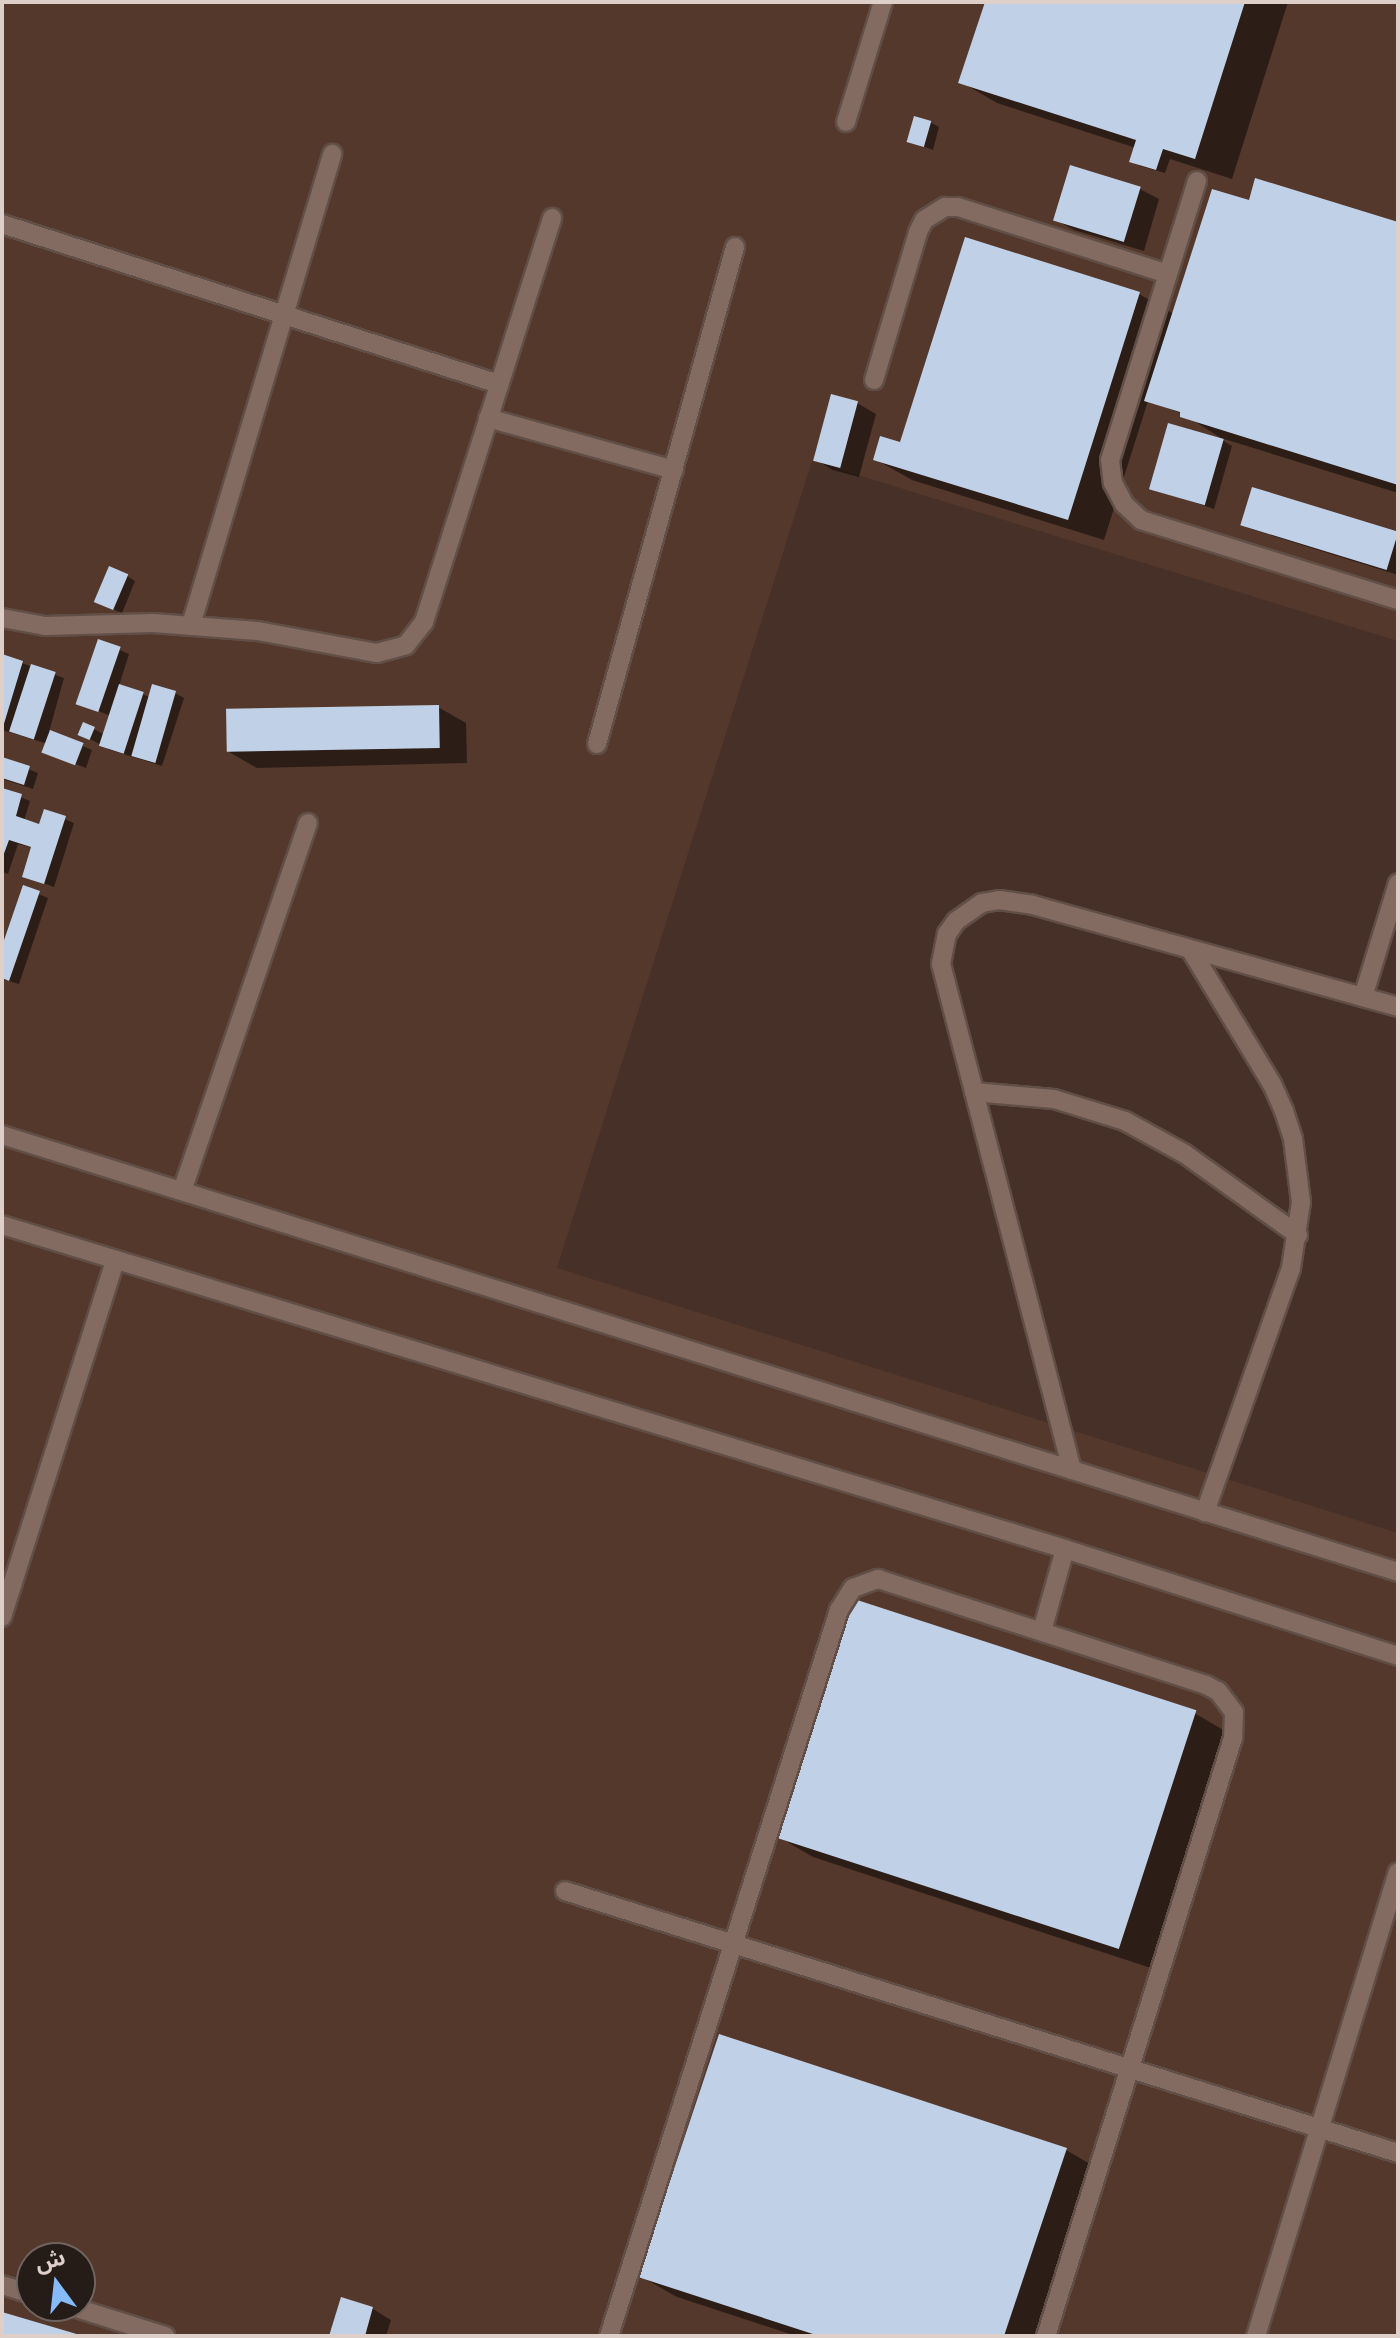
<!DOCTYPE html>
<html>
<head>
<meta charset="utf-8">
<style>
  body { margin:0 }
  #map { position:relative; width:1400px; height:2338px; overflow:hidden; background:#463027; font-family:"Alegreya Sans","Noto Sans Arabic",sans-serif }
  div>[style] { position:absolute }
  .built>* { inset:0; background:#54382c }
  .shadow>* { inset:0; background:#0007 }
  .building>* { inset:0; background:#c0d1e7; transform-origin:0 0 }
  .roads { filter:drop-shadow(2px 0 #614f47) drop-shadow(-2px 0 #614f47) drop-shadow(0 2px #614f47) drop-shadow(0 -2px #614f47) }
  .service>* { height:18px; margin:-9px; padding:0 9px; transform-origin:9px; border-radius:9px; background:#846b61 }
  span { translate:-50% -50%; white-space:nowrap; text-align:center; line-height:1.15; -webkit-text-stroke:8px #251b17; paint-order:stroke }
  .frame { position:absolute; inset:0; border:4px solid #decfc9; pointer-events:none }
  .north { position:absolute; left:16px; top:2242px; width:80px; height:80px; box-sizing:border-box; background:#251b17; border:2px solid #6f635e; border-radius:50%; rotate:345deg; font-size:22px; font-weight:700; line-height:32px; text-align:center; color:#decfc9 }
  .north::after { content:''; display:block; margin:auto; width:28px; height:36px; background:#86bbfb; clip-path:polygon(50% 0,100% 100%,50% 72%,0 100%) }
</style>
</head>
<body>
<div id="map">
  <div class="built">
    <div style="clip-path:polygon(evenodd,2px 2px,1398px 2px,1398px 641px,812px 461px,557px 1268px,1398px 1533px,1398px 2336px,2px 2336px,2px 2px,32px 2258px,80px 2258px,80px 2306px,32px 2306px,32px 2258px)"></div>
  </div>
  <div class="shadow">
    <div style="clip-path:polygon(987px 2px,1288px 2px,1232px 179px,1170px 159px,1165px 173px,1140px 166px,1131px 161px,1136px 148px,997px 103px,961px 82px)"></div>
    <div style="clip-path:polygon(930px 122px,939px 127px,933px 150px,910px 141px)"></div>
    <div style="clip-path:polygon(1140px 189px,1159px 199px,1144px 251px,1074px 230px,1056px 220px)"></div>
    <div style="clip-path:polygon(1249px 203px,1398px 224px,1398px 493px,1221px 438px,1183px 414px,1148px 401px,1104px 540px,912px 480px,875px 459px,1139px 294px,1174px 314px)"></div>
    <div style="clip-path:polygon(857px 403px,876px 414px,859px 477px,833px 470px,814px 459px)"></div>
    <div style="clip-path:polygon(1222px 440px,1232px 446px,1214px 509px,1151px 488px)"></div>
    <div style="clip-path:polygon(1242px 524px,1398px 534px,1398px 575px,1251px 529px)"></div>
    <div style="clip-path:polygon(127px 576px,135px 581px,122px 613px,105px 606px)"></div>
    <div style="clip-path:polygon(99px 641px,129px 654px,119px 686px,150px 697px,175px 693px,184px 698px,162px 766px,110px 750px,90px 739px,94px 729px,105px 735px,111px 716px,78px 703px)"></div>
    <div style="clip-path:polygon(2px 656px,64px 678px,49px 732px,92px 750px,86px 768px,45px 752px,48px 744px,2px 730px)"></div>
    <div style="clip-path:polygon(438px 707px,466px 723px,467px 763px,257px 768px,229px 752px)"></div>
    <div style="clip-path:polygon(2px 759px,38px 773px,33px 789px,2px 779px)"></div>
    <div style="clip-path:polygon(2px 790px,30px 801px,24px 821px,41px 826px,45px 811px,74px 823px,54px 887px,24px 876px,33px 848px,18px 844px,8px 874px,2px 872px)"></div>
    <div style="clip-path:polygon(24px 888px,48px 898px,19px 984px,2px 979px,2px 952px)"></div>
    <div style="clip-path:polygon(856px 1602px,1196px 1714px,1232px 1735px,1154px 1969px,813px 1857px,777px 1836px)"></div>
    <div style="clip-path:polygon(1066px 2150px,1102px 2171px,1047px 2336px,796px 2336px,677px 2297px,640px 2276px)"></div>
    <div style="clip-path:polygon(343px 2300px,373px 2309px,391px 2320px,386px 2336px,331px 2336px)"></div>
  </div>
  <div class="building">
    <div style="clip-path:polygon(985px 2px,1245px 2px,1195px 159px,1163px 149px,1156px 170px,1129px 162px,1136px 140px,958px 83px)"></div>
    <div style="left:914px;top:116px;width:18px;height:27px;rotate:16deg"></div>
    <div style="left:1070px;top:165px;width:74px;height:58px;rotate:17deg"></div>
    <div style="clip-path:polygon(1255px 178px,1398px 222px,1398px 485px,1180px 417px,1180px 412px,1144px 401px,1212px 189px,1249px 200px)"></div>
    <div style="clip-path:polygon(965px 237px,1140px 292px,1068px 520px,873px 460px,880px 436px,900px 442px)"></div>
    <div style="left:831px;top:394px;width:28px;height:69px;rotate:15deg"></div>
    <div style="left:1168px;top:423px;width:58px;height:69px;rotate:16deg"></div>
    <div style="left:1252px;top:487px;width:153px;height:40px;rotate:17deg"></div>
    <div style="left:109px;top:566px;width:21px;height:39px;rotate:23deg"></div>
    <div style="left:98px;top:639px;width:24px;height:69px;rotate:19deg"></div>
    <div style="clip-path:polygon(2px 654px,23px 661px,3px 727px,2px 727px)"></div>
    <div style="left:31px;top:664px;width:26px;height:71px;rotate:18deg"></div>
    <div style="left:119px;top:684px;width:26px;height:65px;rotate:18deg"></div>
    <div style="left:152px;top:684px;width:25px;height:75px;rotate:16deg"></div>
    <div style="left:439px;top:705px;width:43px;height:213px;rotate:89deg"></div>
    <div style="left:83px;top:722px;width:13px;height:14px;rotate:23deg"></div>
    <div style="left:50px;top:730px;width:36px;height:24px;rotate:21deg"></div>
    <div style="clip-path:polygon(2px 757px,30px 766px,24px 785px,2px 778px)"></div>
    <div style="clip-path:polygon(2px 788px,22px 794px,16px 816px,39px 824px,44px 809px,66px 816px,44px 884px,22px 877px,31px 847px,9px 840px,2px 859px)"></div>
    <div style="clip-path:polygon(23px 885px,40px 891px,9px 981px,2px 978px,2px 946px)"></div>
    <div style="left:854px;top:1599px;width:360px;height:251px;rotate:18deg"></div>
    <div style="clip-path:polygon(719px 2034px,1067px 2148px,1004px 2336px,819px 2336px,638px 2277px)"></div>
    <div style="clip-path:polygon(341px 2297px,373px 2307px,365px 2336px,329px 2336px)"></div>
    <div style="clip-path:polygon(2px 2312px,80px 2335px,80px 2336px,2px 2336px)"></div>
  </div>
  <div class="roads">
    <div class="service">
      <div style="left:846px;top:122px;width:126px;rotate:-72.9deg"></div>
      <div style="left:1197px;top:181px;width:292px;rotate:107.3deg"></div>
      <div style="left:1110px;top:460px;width:23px;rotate:83deg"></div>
      <div style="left:1113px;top:483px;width:24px;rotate:62deg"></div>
      <div style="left:1124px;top:504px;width:23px;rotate:43deg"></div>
      <div style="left:1141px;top:520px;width:269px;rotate:17.3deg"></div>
      <div style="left:2px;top:224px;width:522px;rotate:17.85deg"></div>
      <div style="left:874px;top:380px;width:154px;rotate:-73.4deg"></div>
      <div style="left:918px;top:232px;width:13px;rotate:-63deg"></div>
      <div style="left:924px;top:220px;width:25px;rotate:-32deg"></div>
      <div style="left:945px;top:207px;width:13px"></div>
      <div style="left:958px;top:207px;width:220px;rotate:17.7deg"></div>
      <div style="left:488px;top:418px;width:193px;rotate:15.6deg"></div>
      <div style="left:2px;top:618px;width:44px;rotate:10.5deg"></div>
      <div style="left:45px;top:626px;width:108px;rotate:-1.6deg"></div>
      <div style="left:153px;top:623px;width:105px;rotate:4.4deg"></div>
      <div style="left:258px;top:631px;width:121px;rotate:10.5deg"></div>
      <div style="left:377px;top:653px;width:30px;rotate:-15deg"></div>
      <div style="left:406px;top:645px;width:29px;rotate:-52deg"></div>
      <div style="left:424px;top:622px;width:424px;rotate:-72.4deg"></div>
      <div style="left:191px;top:625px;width:492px;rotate:-73.3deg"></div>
      <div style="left:597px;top:744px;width:516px;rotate:-74.48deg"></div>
      <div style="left:1192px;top:952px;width:154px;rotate:58.8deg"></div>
      <div style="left:1272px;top:1084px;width:30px;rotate:66deg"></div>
      <div style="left:1284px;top:1111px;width:29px;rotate:72deg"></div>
      <div style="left:1293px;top:1139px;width:64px;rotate:82.8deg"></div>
      <div style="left:1301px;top:1202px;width:67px;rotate:98.6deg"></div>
      <div style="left:1291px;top:1268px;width:259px;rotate:109.4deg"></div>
      <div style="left:1363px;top:997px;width:119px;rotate:-72.9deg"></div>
      <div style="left:974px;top:1092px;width:80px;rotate:5deg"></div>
      <div style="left:1054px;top:1099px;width:74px;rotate:17.2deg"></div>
      <div style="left:1125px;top:1121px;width:68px;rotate:28.8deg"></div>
      <div style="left:1185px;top:1154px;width:139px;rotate:35.6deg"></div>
      <div style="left:2px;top:1135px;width:1463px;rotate:17.38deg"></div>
      <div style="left:182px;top:1191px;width:389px;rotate:-71.1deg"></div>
      <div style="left:2px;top:1225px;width:1111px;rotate:16.95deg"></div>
      <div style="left:1065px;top:1549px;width:350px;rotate:17.8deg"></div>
      <div style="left:1072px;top:1470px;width:523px;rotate:-104.51deg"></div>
      <div style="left:941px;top:964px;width:31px;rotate:-79deg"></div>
      <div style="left:947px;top:934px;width:16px;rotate:-55deg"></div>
      <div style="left:956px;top:921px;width:32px;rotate:-35deg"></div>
      <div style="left:982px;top:903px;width:17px;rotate:-10deg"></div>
      <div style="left:999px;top:900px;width:34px;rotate:8deg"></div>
      <div style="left:1033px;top:905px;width:379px;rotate:15.6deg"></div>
      <div style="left:2px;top:1617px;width:374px;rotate:-72.4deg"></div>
      <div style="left:1042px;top:1631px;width:85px;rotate:-74.3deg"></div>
      <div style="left:565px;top:1891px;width:873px;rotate:17.46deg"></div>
      <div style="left:2px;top:2285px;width:31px;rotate:17deg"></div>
      <div style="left:70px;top:2306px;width:100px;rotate:17.5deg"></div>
      <div style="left:609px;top:2336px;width:762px;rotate:-72.42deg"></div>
      <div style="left:839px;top:1610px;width:26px;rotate:-58deg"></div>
      <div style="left:853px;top:1588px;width:27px;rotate:-20deg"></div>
      <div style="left:878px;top:1579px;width:345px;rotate:17.9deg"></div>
      <div style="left:1206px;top:1685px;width:13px;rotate:27deg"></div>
      <div style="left:1218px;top:1691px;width:26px;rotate:53deg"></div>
      <div style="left:1234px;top:1712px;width:26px;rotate:92deg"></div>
      <div style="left:1233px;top:1738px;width:627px;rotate:107.36deg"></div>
      <div style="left:1256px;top:2336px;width:485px;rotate:-73deg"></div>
    </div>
  </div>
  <div class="frame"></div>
  <div class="north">ش</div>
</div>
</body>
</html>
